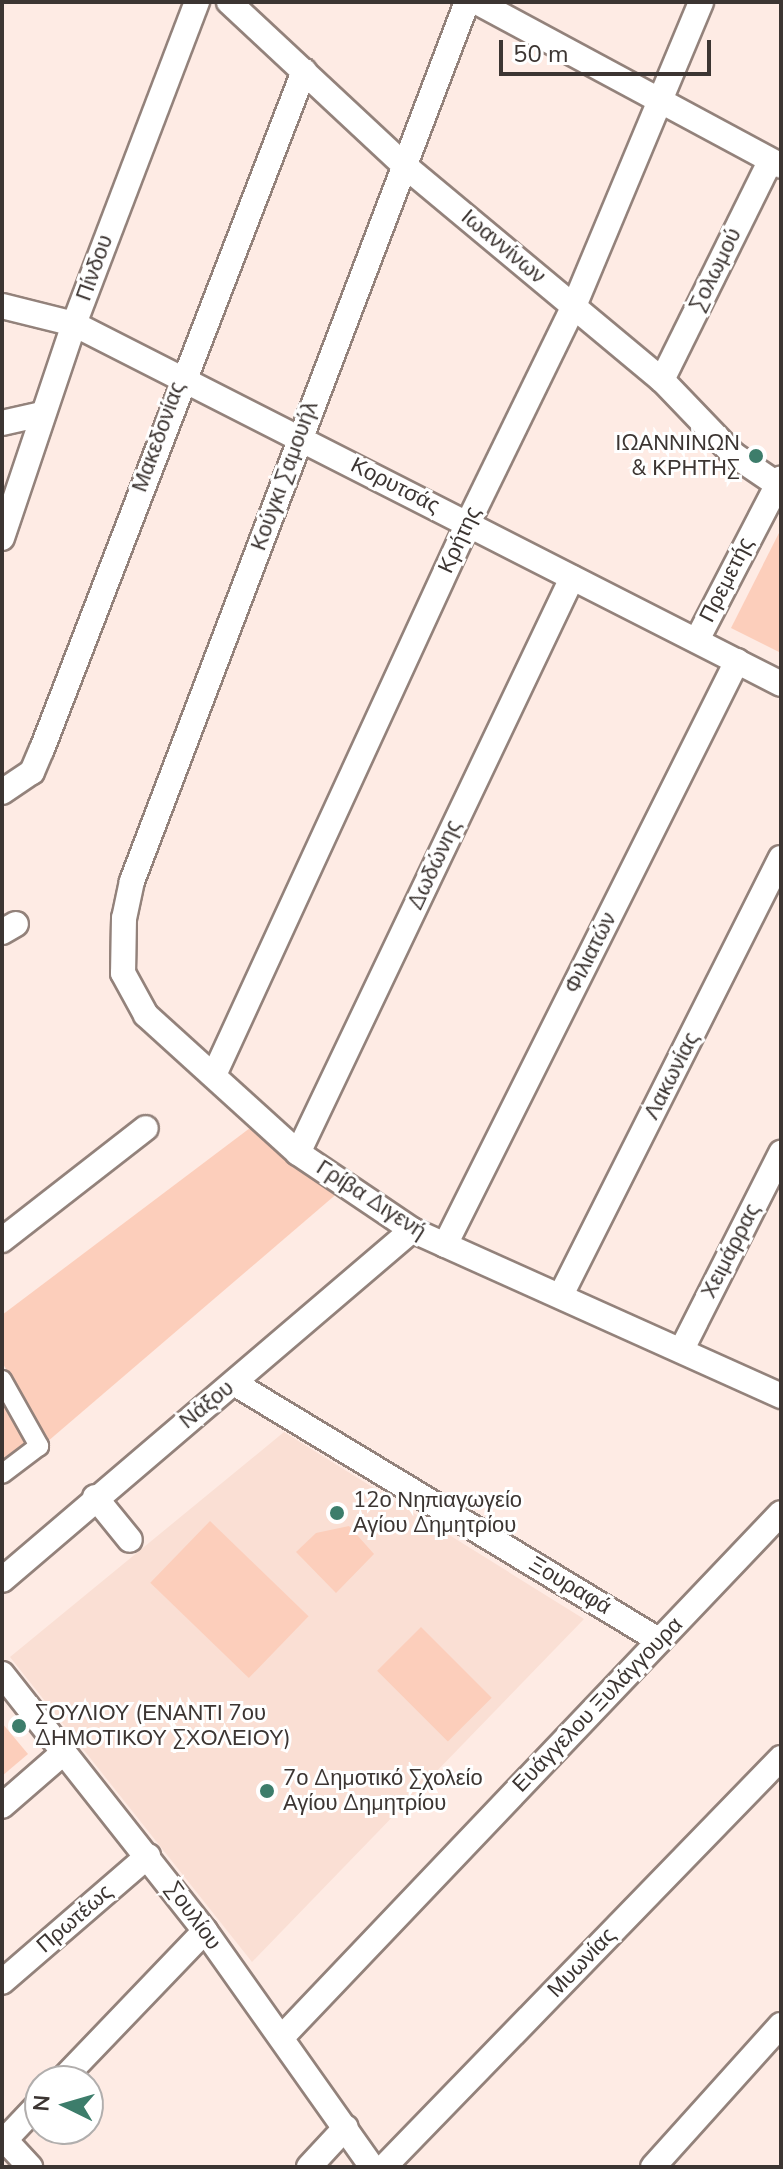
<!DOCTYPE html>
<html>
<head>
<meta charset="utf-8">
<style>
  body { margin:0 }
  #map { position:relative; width:783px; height:2169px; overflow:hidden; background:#feebe4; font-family:"Nunito Sans",sans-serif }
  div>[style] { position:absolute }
  .built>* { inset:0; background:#fadfd4 }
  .green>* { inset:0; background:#fccebb; transform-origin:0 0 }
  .roads { filter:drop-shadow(2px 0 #93827b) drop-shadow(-2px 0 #93827b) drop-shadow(0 2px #93827b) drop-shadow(0 -2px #93827b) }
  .pedestrian>* { height:18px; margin:-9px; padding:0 9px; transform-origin:9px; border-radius:9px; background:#fff }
  .minor>* { height:24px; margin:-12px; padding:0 12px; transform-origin:12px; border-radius:12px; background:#fff }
  .dots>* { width:22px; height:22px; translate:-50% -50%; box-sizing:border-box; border:4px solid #fff; border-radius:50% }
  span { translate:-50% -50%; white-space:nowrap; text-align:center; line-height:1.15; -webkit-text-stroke:6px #fff; paint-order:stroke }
  .street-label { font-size:22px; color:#3c3532 }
  .poi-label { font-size:22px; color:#3c3532 }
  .right { translate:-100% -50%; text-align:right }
  .left { translate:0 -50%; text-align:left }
  .frame { position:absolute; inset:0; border:4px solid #3c3532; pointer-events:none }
  .north { position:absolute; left:24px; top:2065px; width:80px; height:80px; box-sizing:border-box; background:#fff; border:2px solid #b1aead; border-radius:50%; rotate:275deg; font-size:22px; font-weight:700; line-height:32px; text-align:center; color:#3c3532 }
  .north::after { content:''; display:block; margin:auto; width:28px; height:36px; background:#3d7d6b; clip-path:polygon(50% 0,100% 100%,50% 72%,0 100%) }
  .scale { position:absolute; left:499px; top:40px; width:212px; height:36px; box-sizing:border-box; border:4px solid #3c3532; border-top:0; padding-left:10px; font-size:24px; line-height:28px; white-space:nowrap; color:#3c3532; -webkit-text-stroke:6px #fff; paint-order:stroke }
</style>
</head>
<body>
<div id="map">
  <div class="built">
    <div style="clip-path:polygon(284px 1432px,584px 1619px,252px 1962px,10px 1657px)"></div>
  </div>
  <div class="green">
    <div style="clip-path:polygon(781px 529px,781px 653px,731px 628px)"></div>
    <div style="clip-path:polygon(250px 1128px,340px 1191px,47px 1442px,2px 1362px,2px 1315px)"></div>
    <div style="clip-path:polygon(2px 1397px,28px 1444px,2px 1462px)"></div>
    <div style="left:210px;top:1521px;width:137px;height:86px;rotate:44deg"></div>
    <div style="clip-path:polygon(349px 1526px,374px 1554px,336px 1593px,296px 1552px,316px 1533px)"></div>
    <div style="left:421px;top:1627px;width:100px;height:62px;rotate:45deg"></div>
    <div style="clip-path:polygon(2px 1723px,28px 1754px,2px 1776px)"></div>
  </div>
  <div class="roads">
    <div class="pedestrian">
      <div style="left:2px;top:1380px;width:76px;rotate:60.7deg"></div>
      <div style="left:39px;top:1446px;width:46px;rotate:142.9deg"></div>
    </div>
    <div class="minor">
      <div style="left:229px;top:2px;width:241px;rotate:43deg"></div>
      <div style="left:405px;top:166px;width:334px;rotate:39.8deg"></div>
      <div style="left:662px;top:380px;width:104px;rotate:46.2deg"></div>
      <div style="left:734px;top:455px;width:57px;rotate:34.2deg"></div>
      <div style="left:467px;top:2px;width:941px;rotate:110.86deg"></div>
      <div style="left:132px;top:881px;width:38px;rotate:102deg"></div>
      <div style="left:124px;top:918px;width:55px;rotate:91deg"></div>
      <div style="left:123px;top:973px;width:48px;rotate:61.3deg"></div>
      <div style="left:146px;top:1015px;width:205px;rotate:42.2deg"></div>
      <div style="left:298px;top:1153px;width:138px;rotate:34deg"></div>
      <div style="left:412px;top:1230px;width:405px;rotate:24.2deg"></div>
      <div style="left:477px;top:2px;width:345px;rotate:28.3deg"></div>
      <div style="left:2px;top:306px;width:74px;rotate:14deg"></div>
      <div style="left:74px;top:324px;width:793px;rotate:26.98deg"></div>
      <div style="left:662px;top:380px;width:244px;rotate:-63.7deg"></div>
      <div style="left:2px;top:423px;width:41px;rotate:-12.7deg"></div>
      <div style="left:2px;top:538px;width:226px;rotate:-71.4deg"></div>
      <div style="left:74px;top:324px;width:345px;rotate:-69.1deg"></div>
      <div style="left:697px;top:640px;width:182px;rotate:-62.6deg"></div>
      <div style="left:2px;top:792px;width:36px;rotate:-34deg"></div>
      <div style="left:32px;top:772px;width:25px;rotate:-67deg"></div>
      <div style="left:42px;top:749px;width:727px;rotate:-68.87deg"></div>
      <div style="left:2px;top:932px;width:16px;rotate:-30deg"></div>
      <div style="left:214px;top:1075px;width:608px;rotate:-65.29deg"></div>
      <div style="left:468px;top:523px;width:242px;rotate:-64deg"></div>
      <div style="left:574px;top:306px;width:329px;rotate:-67.3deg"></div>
      <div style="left:298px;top:1153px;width:637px;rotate:-64.52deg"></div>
      <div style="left:2px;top:1240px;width:182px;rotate:-37.9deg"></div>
      <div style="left:445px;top:1245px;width:653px;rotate:-63.43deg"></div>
      <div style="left:562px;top:1293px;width:487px;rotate:-63.3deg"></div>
      <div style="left:682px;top:1349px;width:220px;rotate:-63.2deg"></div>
      <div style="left:234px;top:1383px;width:497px;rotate:31.2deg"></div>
      <div style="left:95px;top:1497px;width:55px;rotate:50.9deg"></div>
      <div style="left:2px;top:1580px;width:539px;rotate:-40.49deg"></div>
      <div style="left:2px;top:1674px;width:328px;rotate:51.7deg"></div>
      <div style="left:205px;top:1931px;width:289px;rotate:54.7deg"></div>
      <div style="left:2px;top:1806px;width:81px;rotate:-41deg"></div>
      <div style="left:2px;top:1982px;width:193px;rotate:-40.8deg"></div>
      <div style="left:283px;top:2036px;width:722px;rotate:-46.4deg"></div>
      <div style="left:61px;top:2081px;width:208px;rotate:-46.2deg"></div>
      <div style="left:5px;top:2140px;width:37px;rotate:47deg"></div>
      <div style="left:2px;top:2143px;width:55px;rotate:-46.5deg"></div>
      <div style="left:309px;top:2167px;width:54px;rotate:-47.2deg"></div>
      <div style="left:384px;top:2167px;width:570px;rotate:-45.85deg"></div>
      <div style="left:653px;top:2167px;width:191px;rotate:-48deg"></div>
    </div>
  </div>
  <div class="dots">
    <div style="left:756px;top:456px;background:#3d7d6b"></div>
    <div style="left:337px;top:1513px;background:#3d7d6b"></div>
    <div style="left:19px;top:1726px;background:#3d7d6b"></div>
    <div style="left:267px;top:1791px;background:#3d7d6b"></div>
  </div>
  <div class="street-label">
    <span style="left:503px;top:247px;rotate:40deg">Ιωαννίνων</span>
    <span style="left:95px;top:268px;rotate:-70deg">Πίνδου</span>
    <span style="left:716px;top:270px;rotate:-64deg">Σολωμού</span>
    <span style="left:159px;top:437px;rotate:-70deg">Μακεδονίας</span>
    <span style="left:285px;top:476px;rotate:-70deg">Κούγκι Σαμουήλ</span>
    <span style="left:395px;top:486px;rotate:27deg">Κορυτσάς</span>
    <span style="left:460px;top:540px;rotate:-65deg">Κρήτης</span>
    <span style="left:727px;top:580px;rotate:-63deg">Πρεμετής</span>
    <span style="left:435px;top:865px;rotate:-65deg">Δωδώνης</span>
    <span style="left:591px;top:953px;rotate:-63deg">Φιλιατών</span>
    <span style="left:672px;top:1076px;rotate:-63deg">Λακωνίας</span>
    <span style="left:371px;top:1200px;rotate:33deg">Γρίβα Διγενή</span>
    <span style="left:731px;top:1251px;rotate:-63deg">Χειμάρρας</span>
    <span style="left:207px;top:1405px;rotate:-39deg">Νάξου</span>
    <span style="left:570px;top:1586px;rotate:31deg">Ξουραφά</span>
    <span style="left:598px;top:1705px;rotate:-46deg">Ευάγγελου Ξυλάγγουρα</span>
    <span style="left:193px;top:1916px;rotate:54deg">Σουλίου</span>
    <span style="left:75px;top:1919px;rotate:-41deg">Πρωτέως</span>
    <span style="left:582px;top:1963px;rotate:-46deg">Μυωνίας</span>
  </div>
  <div class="poi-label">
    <span class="right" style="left:740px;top:456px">ΙΩΑΝΝΙΝΩΝ<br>&amp; ΚΡΗΤΗΣ</span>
    <span class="left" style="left:353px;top:1513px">12ο Νηπιαγωγείο<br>Αγίου Δημητρίου</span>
    <span class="left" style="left:35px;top:1726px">ΣΟΥΛΙΟΥ (ΕΝΑΝΤΙ 7ου<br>ΔΗΜΟΤΙΚΟΥ ΣΧΟΛΕΙΟΥ)</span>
    <span class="left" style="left:283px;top:1791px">7ο Δημοτικό Σχολείο<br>Αγίου Δημητρίου</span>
  </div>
  <div class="frame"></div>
  <div class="north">N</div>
  <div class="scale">50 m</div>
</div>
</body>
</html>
